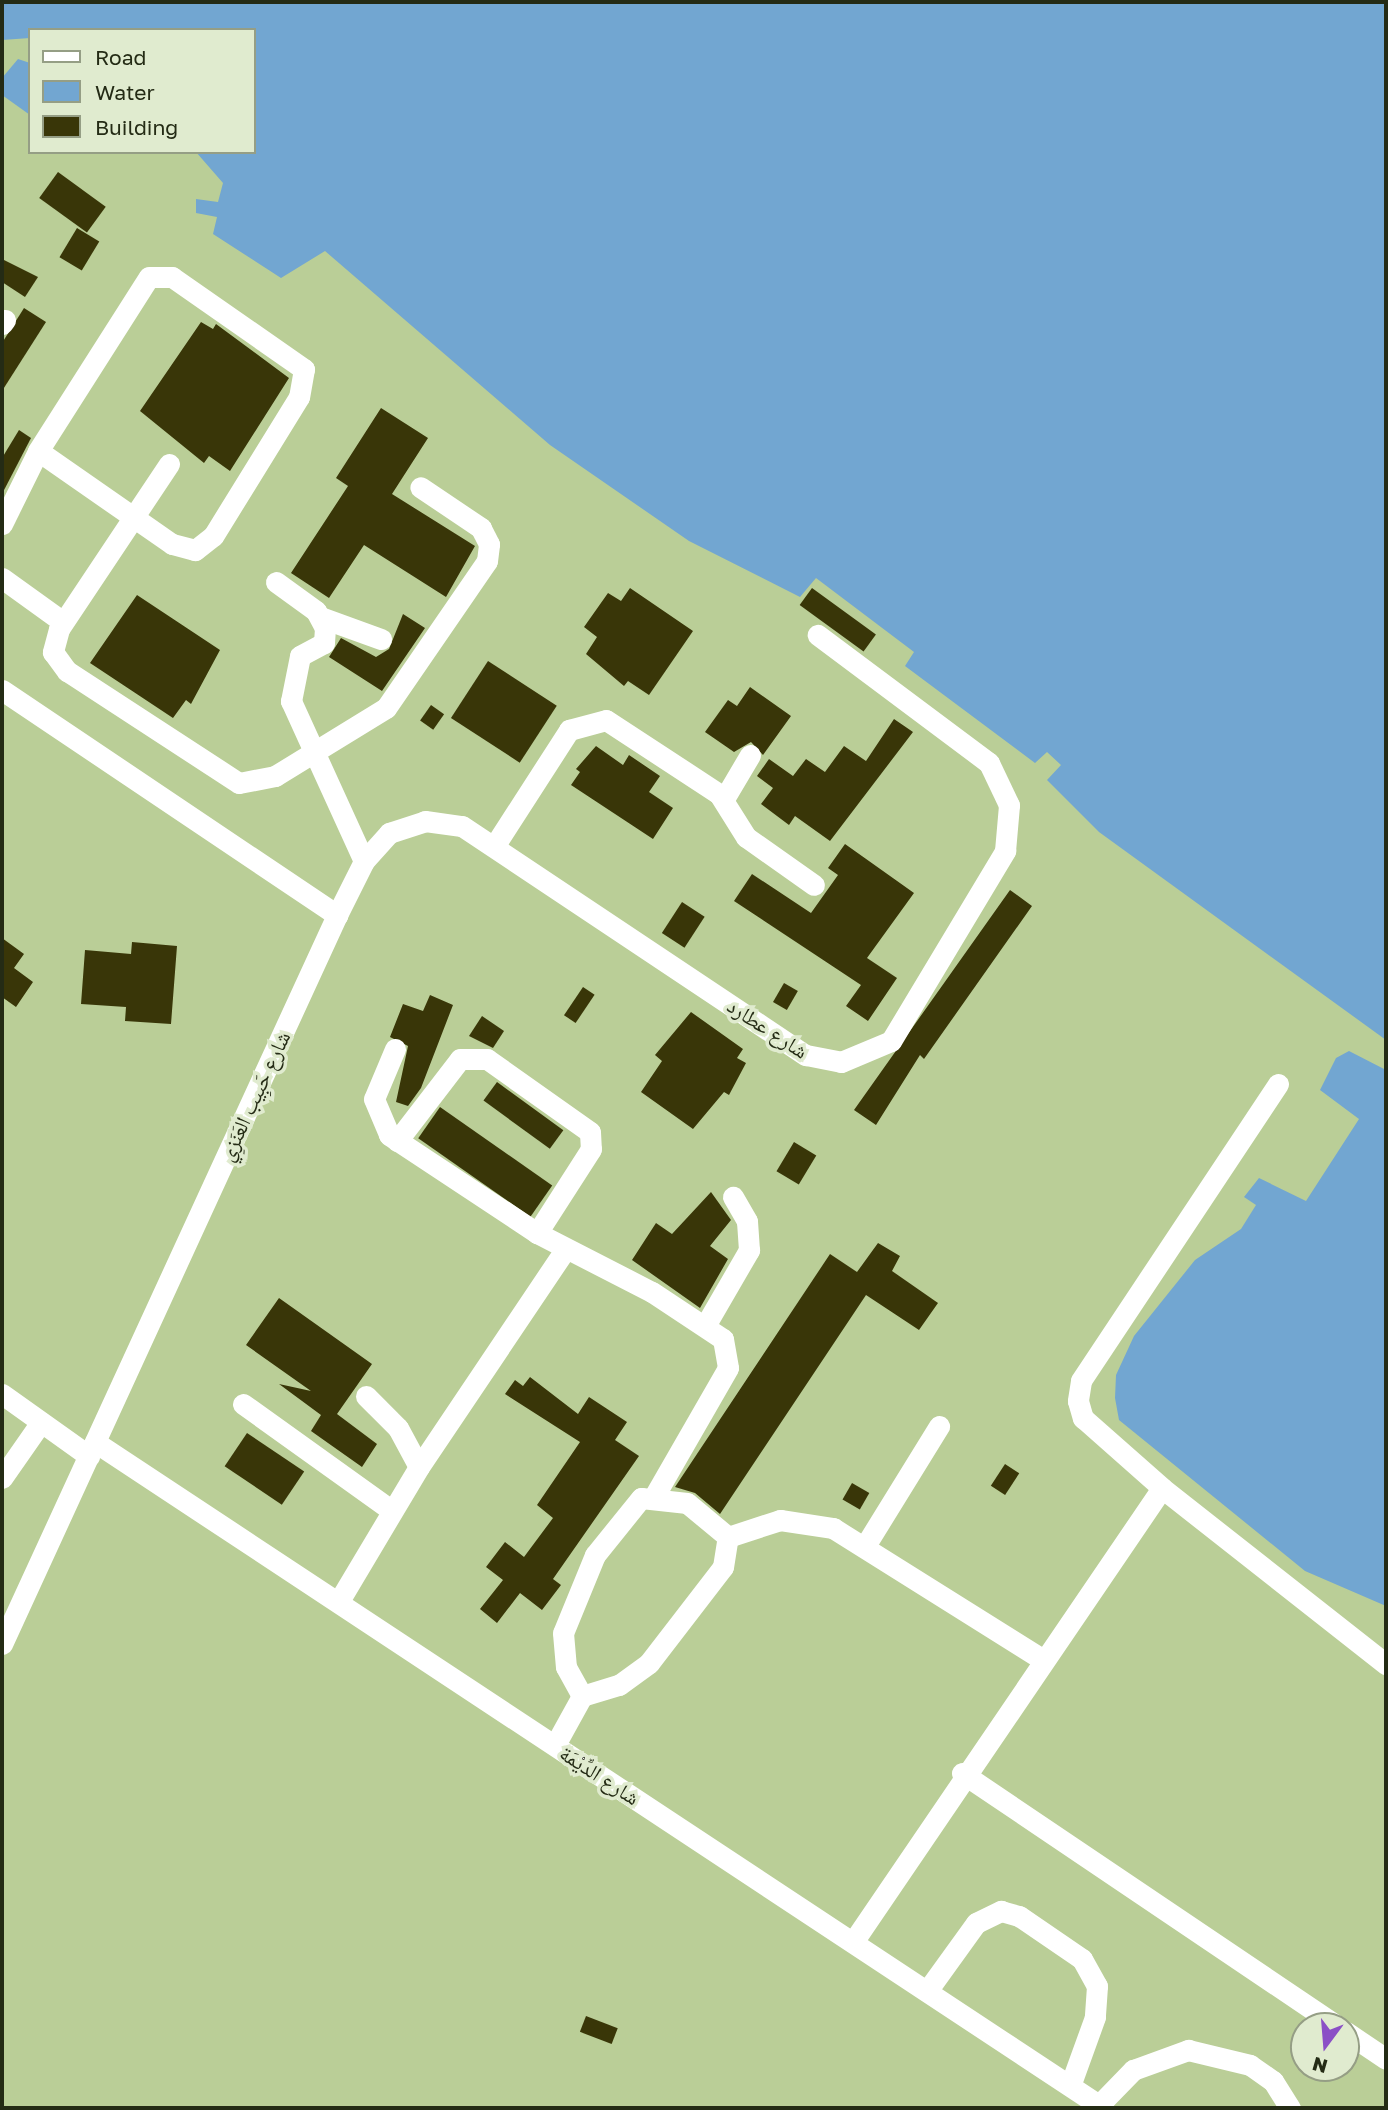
<!DOCTYPE html>
<html>
<head>
<meta charset="utf-8">
<style>
  body { margin:0 }
  #map { position:relative; width:1388px; height:2110px; overflow:hidden; background:#bace97; font-family:"Golos Text","Noto Naskh Arabic",sans-serif }
  div>[style] { position:absolute }
  .water>* { inset:0; background:#72a6d1 }
  .building>* { inset:0; background:#393608; transform-origin:0 0 }
  .minor>* { height:21px; margin:-10.5px; padding:0 10.5px; transform-origin:10.5px; border-radius:10.5px; background:#fff }
  span { translate:-50% -50%; white-space:nowrap; text-align:center; line-height:1.15; -webkit-text-stroke:7px #e0ebcf; paint-order:stroke }
  .street-label { font-size:21px; color:#242b15 }
  .frame { position:absolute; inset:0; border:4px solid #242b15; pointer-events:none }
  .legend { position:absolute; left:28px; top:28px; width:228px; height:126px; box-sizing:border-box; background:#e0ebcf; border:2px solid #959e85; margin:0; padding:9px 12px; list-style:none; font-size:21px; color:#242b15 }
  .legend li { display:flex; align-items:center; gap:14px; height:35px }
  .legend b { width:35px; border:2px solid #959e85 }
  .north { position:absolute; left:1290px; top:2012px; width:70px; height:70px; box-sizing:border-box; background:#e0ebcf; border:2px solid #959e85; border-radius:50%; rotate:196deg; font-size:19px; font-weight:700; line-height:28px; text-align:center; color:#242b15 }
  .north::after { content:''; display:block; margin:auto; width:24px; height:32px; background:#8b50c6; clip-path:polygon(50% 0,100% 100%,50% 72%,0 100%) }
</style>
</head>
<body>
<div id="map">
  <div class="water">
    <div style="clip-path:polygon(2px 2px,1386px 2px,1386px 1040px,1099px 832px,1047px 780px,1061px 765px,1047px 752px,1035px 763px,905px 666px,914px 652px,816px 578px,800px 597px,689px 541px,550px 445px,325px 251px,281px 278px,213px 234px,217px 217px,196px 213px,196px 199px,218px 202px,223px 183px,196px 152px,254px 152px,254px 30px,30px 30px,30px 38px,2px 40px)"></div>
    <div style="clip-path:polygon(18px 59px,30px 63px,30px 115px,2px 95px,2px 78px)"></div>
    <div style="clip-path:polygon(1349px 1051px,1386px 1070px,1386px 1606px,1305px 1571px,1119px 1420px,1115px 1398px,1116px 1375px,1134px 1336px,1195px 1260px,1241px 1229px,1256px 1205px,1244px 1197px,1259px 1178px,1306px 1201px,1359px 1119px,1320px 1090px,1336px 1058px)"></div>
  </div>
  <div class="building">
    <div style="left:58px;top:172px;width:59px;height:32px;rotate:36deg"></div>
    <div style="left:77px;top:228px;width:26px;height:34px;rotate:31deg"></div>
    <div style="clip-path:polygon(2px 259px,38px 277px,25px 297px,2px 282px)"></div>
    <div style="clip-path:polygon(24px 308px,46px 322px,2px 391px,2px 343px)"></div>
    <div style="clip-path:polygon(201px 322px,213px 329px,216px 324px,289px 378px,230px 471px,209px 456px,204px 463px,140px 411px)"></div>
    <div style="clip-path:polygon(381px 408px,428px 438px,392px 494px,475px 546px,446px 597px,364px 545px,329px 598px,291px 573px,348px 486px,336px 478px)"></div>
    <div style="clip-path:polygon(19px 430px,31px 438px,2px 494px,2px 458px)"></div>
    <div style="clip-path:polygon(630px 588px,693px 631px,649px 695px,628px 681px,624px 686px,586px 654px,597px 637px,584px 627px,608px 593px,621px 601px)"></div>
    <div style="left:812px;top:588px;width:79px;height:21px;rotate:36deg"></div>
    <div style="clip-path:polygon(137px 595px,220px 650px,191px 704px,186px 700px,173px 718px,90px 663px)"></div>
    <div style="clip-path:polygon(403px 614px,425px 628px,382px 691px,329px 657px,341px 638px,376px 657px,389px 649px)"></div>
    <div style="left:488px;top:661px;width:82px;height:68px;rotate:33deg"></div>
    <div style="clip-path:polygon(750px 687px,791px 716px,763px 755px,751px 742px,734px 752px,705px 732px,728px 700px,737px 706px)"></div>
    <div style="left:431px;top:705px;width:16px;height:19px;rotate:35deg"></div>
    <div style="clip-path:polygon(894px 719px,913px 732px,830px 841px,795px 816px,789px 825px,761px 804px,773px 788px,757px 776px,769px 759px,793px 776px,806px 759px,825px 772px,844px 746px,866px 761px)"></div>
    <div style="clip-path:polygon(596px 746px,623px 765px,629px 755px,660px 776px,649px 792px,673px 808px,653px 839px,571px 785px,580px 772px,576px 769px)"></div>
    <div style="clip-path:polygon(845px 844px,914px 893px,867px 958px,897px 978px,868px 1021px,846px 1006px,861px 985px,734px 901px,752px 874px,811px 913px,838px 875px,828px 868px)"></div>
    <div style="clip-path:polygon(1010px 890px,1032px 906px,924px 1059px,920px 1055px,876px 1125px,854px 1110px)"></div>
    <div style="left:682px;top:902px;width:27px;height:37px;rotate:33deg"></div>
    <div style="clip-path:polygon(2px 938px,24px 954px,14px 968px,33px 982px,16px 1007px,2px 997px)"></div>
    <div style="clip-path:polygon(132px 942px,177px 946px,171px 1024px,125px 1021px,126px 1007px,81px 1004px,85px 950px,131px 954px)"></div>
    <div style="left:784px;top:983px;width:16px;height:22px;rotate:30deg"></div>
    <div style="left:583px;top:987px;width:14px;height:34px;rotate:34deg"></div>
    <div style="clip-path:polygon(430px 995px,453px 1005px,421px 1088px,408px 1106px,396px 1102px,408px 1046px,390px 1037px,403px 1004px,423px 1011px)"></div>
    <div style="clip-path:polygon(691px 1012px,743px 1049px,737px 1058px,746px 1063px,729px 1095px,724px 1092px,693px 1129px,641px 1092px,662px 1061px,655px 1055px)"></div>
    <div style="clip-path:polygon(482px 1016px,504px 1031px,493px 1048px,469px 1036px)"></div>
    <div style="left:497px;top:1082px;width:82px;height:23px;rotate:36deg"></div>
    <div style="left:440px;top:1107px;width:137px;height:38px;rotate:35deg"></div>
    <div style="left:794px;top:1142px;width:26px;height:34px;rotate:31deg"></div>
    <div style="clip-path:polygon(711px 1192px,731px 1220px,710px 1246px,728px 1259px,700px 1308px,632px 1260px,656px 1223px,672px 1234px)"></div>
    <div style="clip-path:polygon(878px 1243px,900px 1256px,892px 1271px,938px 1303px,919px 1330px,866px 1295px,720px 1514px,695px 1493px,675px 1487px,830px 1254px,857px 1272px)"></div>
    <div style="clip-path:polygon(279px 1298px,372px 1364px,337px 1414px,377px 1444px,362px 1467px,311px 1431px,321px 1415px,279px 1384px,311px 1391px,246px 1345px)"></div>
    <div style="clip-path:polygon(530px 1377px,578px 1414px,589px 1397px,627px 1422px,615px 1440px,639px 1456px,553px 1579px,561px 1585px,542px 1610px,520px 1593px,497px 1623px,480px 1609px,503px 1580px,486px 1567px,505px 1542px,524px 1557px,553px 1518px,537px 1505px,580px 1442px,505px 1394px,515px 1380px,523px 1386px)"></div>
    <div style="left:247px;top:1433px;width:69px;height:40px;rotate:34deg"></div>
    <div style="left:1005px;top:1464px;width:17px;height:26px;rotate:33deg"></div>
    <div style="left:852px;top:1483px;width:20px;height:19px;rotate:30deg"></div>
    <div style="left:586px;top:2016px;width:34px;height:17px;rotate:21deg"></div>
  </div>
  <div class="minor">
    <div style="left:2px;top:324px;width:5px;rotate:-53deg"></div>
    <div style="left:169px;top:464px;width:198px;rotate:123.7deg"></div>
    <div style="left:59px;top:629px;width:24px;rotate:105deg"></div>
    <div style="left:53px;top:652px;width:24px;rotate:54deg"></div>
    <div style="left:67px;top:671px;width:205px;rotate:33.1deg"></div>
    <div style="left:239px;top:783px;width:37px;rotate:-11deg"></div>
    <div style="left:275px;top:776px;width:130px;rotate:-31.5deg"></div>
    <div style="left:386px;top:708px;width:178px;rotate:-55.5deg"></div>
    <div style="left:487px;top:561px;width:17px;rotate:-83deg"></div>
    <div style="left:489px;top:544px;width:18px;rotate:-117deg"></div>
    <div style="left:481px;top:528px;width:73px;rotate:-146.1deg"></div>
    <div style="left:2px;top:524px;width:81px;rotate:-63.7deg"></div>
    <div style="left:38px;top:451px;width:206px;rotate:-57.5deg"></div>
    <div style="left:149px;top:277px;width:23px"></div>
    <div style="left:172px;top:277px;width:161px;rotate:34.9deg"></div>
    <div style="left:304px;top:369px;width:28px;rotate:100deg"></div>
    <div style="left:299px;top:397px;width:163px;rotate:121.7deg"></div>
    <div style="left:213px;top:536px;width:23px;rotate:142deg"></div>
    <div style="left:195px;top:550px;width:24px;rotate:-165deg"></div>
    <div style="left:172px;top:544px;width:163px;rotate:-145.2deg"></div>
    <div style="left:2px;top:578px;width:75px;rotate:35.8deg"></div>
    <div style="left:276px;top:582px;width:49px;rotate:35.9deg"></div>
    <div style="left:316px;top:611px;width:19px;rotate:62deg"></div>
    <div style="left:325px;top:628px;width:15px;rotate:94deg"></div>
    <div style="left:324px;top:643px;width:27px;rotate:152deg"></div>
    <div style="left:300px;top:656px;width:46px;rotate:101.3deg"></div>
    <div style="left:291px;top:701px;width:176px;rotate:65.5deg"></div>
    <div style="left:320px;top:617px;width:65px;rotate:19.8deg"></div>
    <div style="left:2px;top:690px;width:404px;rotate:33.9deg"></div>
    <div style="left:724px;top:799px;width:51px;rotate:-59.4deg"></div>
    <div style="left:495px;top:845px;width:137px;rotate:-57.2deg"></div>
    <div style="left:569px;top:730px;width:38px;rotate:-15deg"></div>
    <div style="left:606px;top:720px;width:135px;rotate:33.2deg"></div>
    <div style="left:719px;top:794px;width:51px;rotate:57.9deg"></div>
    <div style="left:746px;top:837px;width:83px;rotate:35.2deg"></div>
    <div style="left:395px;top:1049px;width:54px;rotate:112.8deg"></div>
    <div style="left:374px;top:1099px;width:39px;rotate:67deg"></div>
    <div style="left:389px;top:1135px;width:178px;rotate:33.5deg"></div>
    <div style="left:537px;top:1233px;width:129px;rotate:27.2deg"></div>
    <div style="left:652px;top:1292px;width:85px;rotate:33.5deg"></div>
    <div style="left:723px;top:1339px;width:29px;rotate:80deg"></div>
    <div style="left:728px;top:1368px;width:146px;rotate:119.9deg"></div>
    <div style="left:1278px;top:1084px;width:356px;rotate:123.6deg"></div>
    <div style="left:1081px;top:1381px;width:20px;rotate:99deg"></div>
    <div style="left:1078px;top:1401px;width:18px;rotate:74deg"></div>
    <div style="left:1083px;top:1418px;width:106px;rotate:41.5deg"></div>
    <div style="left:1162px;top:1488px;width:285px;rotate:38.2deg"></div>
    <div style="left:397px;top:1141px;width:103px;rotate:-52.5deg"></div>
    <div style="left:460px;top:1059px;width:27px"></div>
    <div style="left:487px;top:1059px;width:126px;rotate:35.3deg"></div>
    <div style="left:590px;top:1132px;width:17px;rotate:87deg"></div>
    <div style="left:591px;top:1149px;width:100px;rotate:122.7deg"></div>
    <div style="left:705px;top:1326px;width:88px;rotate:-59.9deg"></div>
    <div style="left:749px;top:1250px;width:29px;rotate:-94deg"></div>
    <div style="left:747px;top:1221px;width:28px;rotate:-120deg"></div>
    <div style="left:2px;top:1394px;width:107px;rotate:35.5deg"></div>
    <div style="left:366px;top:1396px;width:45px;rotate:45deg"></div>
    <div style="left:398px;top:1428px;width:44px;rotate:61.7deg"></div>
    <div style="left:243px;top:1404px;width:182px;rotate:35.6deg"></div>
    <div style="left:95px;top:1442px;width:1208px;rotate:33.45deg"></div>
    <div style="left:2px;top:1478px;width:68px;rotate:-55.1deg"></div>
    <div style="left:728px;top:1537px;width:55px;rotate:-18.1deg"></div>
    <div style="left:780px;top:1520px;width:54px;rotate:8.6deg"></div>
    <div style="left:833px;top:1528px;width:247px;rotate:32.1deg"></div>
    <div style="left:865px;top:1546px;width:141px;rotate:-58.3deg"></div>
    <div style="left:339px;top:1601px;width:156px;rotate:-59.2deg"></div>
    <div style="left:419px;top:1467px;width:262px;rotate:-56.1deg"></div>
    <div style="left:2px;top:1644px;width:802px;rotate:-65.32deg"></div>
    <div style="left:337px;top:915px;width:60px;rotate:-63.4deg"></div>
    <div style="left:364px;top:861px;width:38px;rotate:-48deg"></div>
    <div style="left:389px;top:833px;width:38px;rotate:-18deg"></div>
    <div style="left:425px;top:821px;width:37px;rotate:8deg"></div>
    <div style="left:462px;top:826px;width:413px;rotate:33.7deg"></div>
    <div style="left:806px;top:1055px;width:36px;rotate:11deg"></div>
    <div style="left:841px;top:1062px;width:54px;rotate:-22.8deg"></div>
    <div style="left:891px;top:1041px;width:222px;rotate:-59deg"></div>
    <div style="left:1005px;top:851px;width:46px;rotate:-85deg"></div>
    <div style="left:1009px;top:805px;width:47px;rotate:-115.5deg"></div>
    <div style="left:989px;top:763px;width:214px;rotate:-143.2deg"></div>
    <div style="left:555px;top:1745px;width:56px;rotate:-61.1deg"></div>
    <div style="left:582px;top:1696px;width:39px;rotate:-17deg"></div>
    <div style="left:619px;top:1685px;width:37px;rotate:-36deg"></div>
    <div style="left:649px;top:1663px;width:121px;rotate:-52.4deg"></div>
    <div style="left:723px;top:1567px;width:30px;rotate:-81deg"></div>
    <div style="left:728px;top:1537px;width:53px;rotate:-140.3deg"></div>
    <div style="left:687px;top:1503px;width:46px;rotate:-173.8deg"></div>
    <div style="left:641px;top:1498px;width:73px;rotate:128.9deg"></div>
    <div style="left:595px;top:1555px;width:84px;rotate:112.3deg"></div>
    <div style="left:563px;top:1633px;width:34px;rotate:85deg"></div>
    <div style="left:566px;top:1667px;width:33px;rotate:61deg"></div>
    <div style="left:962px;top:1773px;width:452px;rotate:34deg"></div>
    <div style="left:853px;top:1942px;width:549px;rotate:-55.76deg"></div>
    <div style="left:927px;top:1991px;width:84px;rotate:-54.2deg"></div>
    <div style="left:976px;top:1923px;width:28px;rotate:-26deg"></div>
    <div style="left:1001px;top:1911px;width:19px;rotate:16deg"></div>
    <div style="left:1019px;top:1916px;width:76px;rotate:34.3deg"></div>
    <div style="left:1082px;top:1959px;width:31px;rotate:61deg"></div>
    <div style="left:1097px;top:1986px;width:31px;rotate:94deg"></div>
    <div style="left:1095px;top:2017px;width:73px;rotate:109.9deg"></div>
    <div style="left:1346px;top:2032px;width:48px;rotate:34deg"></div>
    <div style="left:1099px;top:2105px;width:49px;rotate:-45.8deg"></div>
    <div style="left:1133px;top:2070px;width:59px;rotate:-20deg"></div>
    <div style="left:1188px;top:2050px;width:64px;rotate:13.6deg"></div>
    <div style="left:1250px;top:2065px;width:28px;rotate:35deg"></div>
    <div style="left:1273px;top:2081px;width:32px;rotate:58deg"></div>
  </div>
  <div class="street-label">
    <span style="left:768px;top:1028px;rotate:33deg">شارع عطارد</span>
    <span style="left:254px;top:1096px;rotate:-65deg">شارع حَبِيب العَنَزِي</span>
    <span style="left:600px;top:1775px;rotate:33deg">شارع الدِّيْمَة</span>
  </div>
  <div class="frame"></div>
  <ul class="legend">
  <li><b style="height:9px;background:#fff"></b>Road</li>
  <li><b style="height:19px;background:#72a6d1"></b>Water</li>
  <li><b style="height:19px;background:#393608"></b>Building</li>
  </ul>
  <div class="north">N</div>
</div>
</body>
</html>
